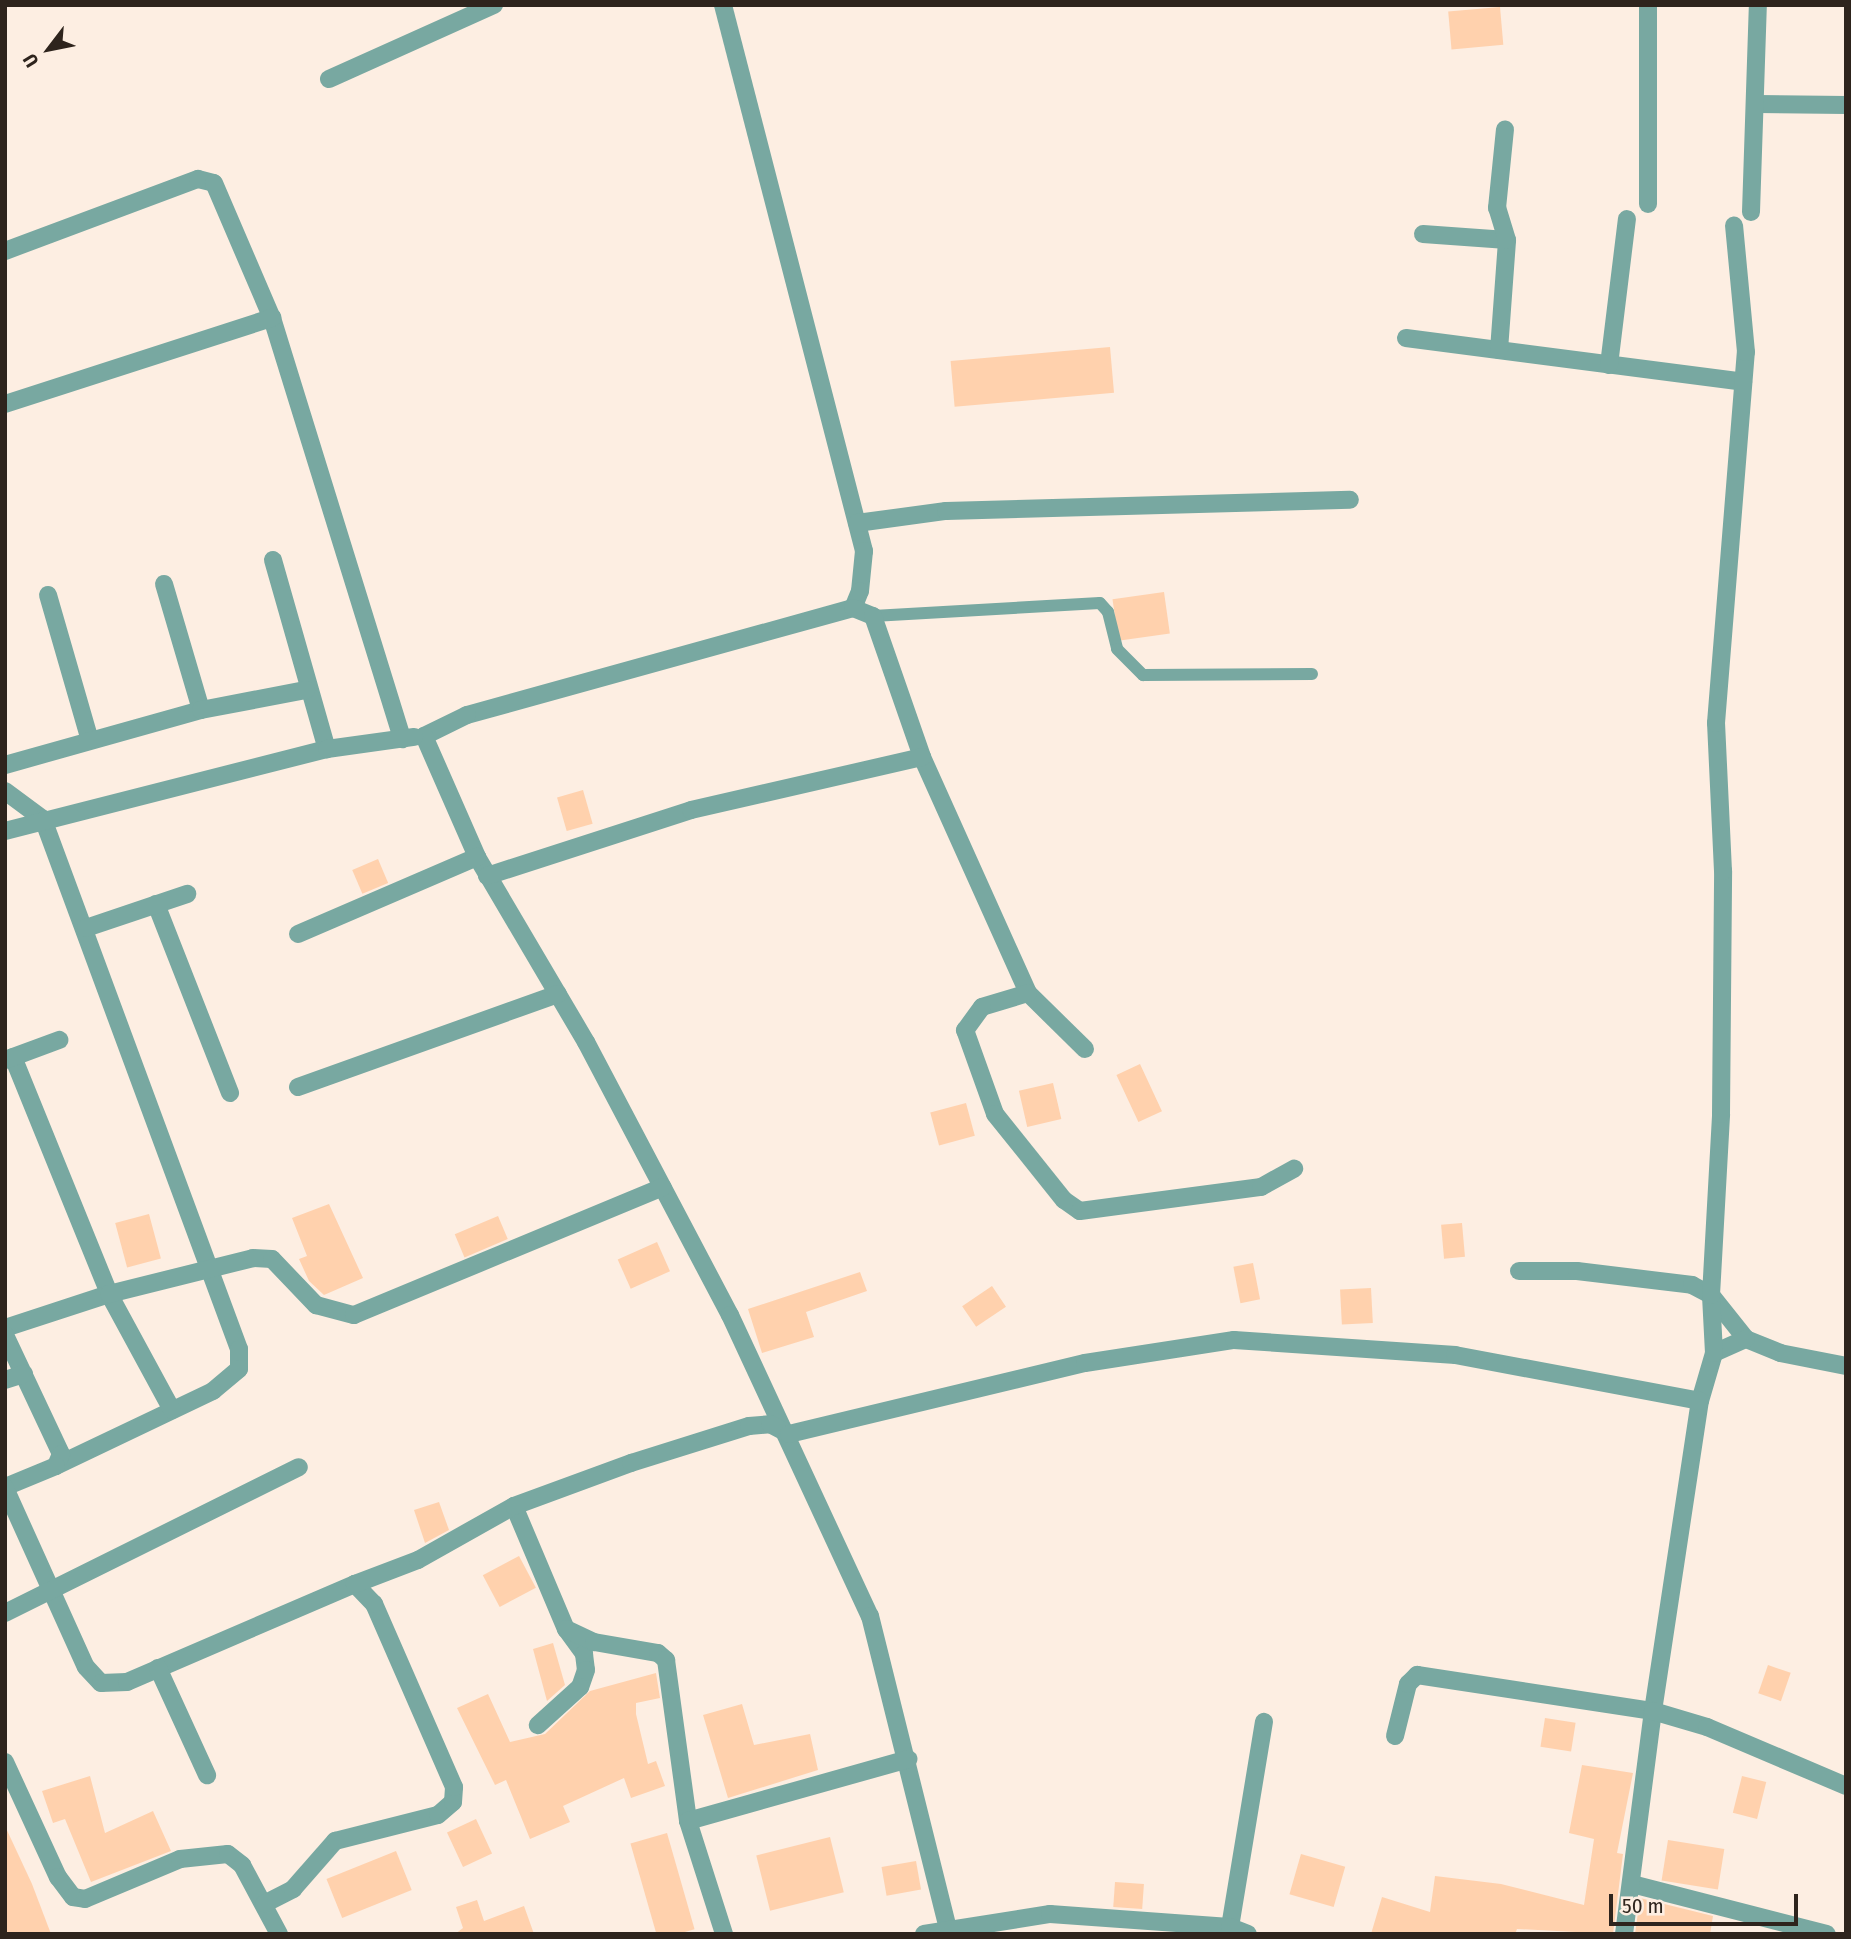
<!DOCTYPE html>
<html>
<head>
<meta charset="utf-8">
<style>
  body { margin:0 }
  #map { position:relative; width:1851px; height:1939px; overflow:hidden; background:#fdeee2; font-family:"Fira Sans Condensed",sans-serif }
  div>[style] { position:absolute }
  .building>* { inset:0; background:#ffd1ad; transform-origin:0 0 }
  .lane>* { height:12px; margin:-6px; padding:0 6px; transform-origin:6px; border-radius:6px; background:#78a8a1 }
  .street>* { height:18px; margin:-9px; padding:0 9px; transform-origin:9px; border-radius:9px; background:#78a8a1 }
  span { translate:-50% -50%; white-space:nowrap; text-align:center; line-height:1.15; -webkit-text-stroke:6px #fdeee2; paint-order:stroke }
  .frame { position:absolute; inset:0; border:7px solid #2e241d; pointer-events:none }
  .north { position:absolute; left:14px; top:14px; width:70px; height:70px; -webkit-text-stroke:5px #fdeee2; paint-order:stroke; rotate:238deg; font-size:19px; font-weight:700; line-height:28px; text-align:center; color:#2e241d }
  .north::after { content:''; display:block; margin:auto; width:24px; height:32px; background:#2e241d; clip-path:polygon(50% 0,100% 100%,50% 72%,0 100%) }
  .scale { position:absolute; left:1609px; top:1894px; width:189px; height:32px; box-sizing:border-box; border:4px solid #2e241d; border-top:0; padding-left:9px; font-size:21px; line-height:24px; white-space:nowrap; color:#2e241d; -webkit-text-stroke:5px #fdeee2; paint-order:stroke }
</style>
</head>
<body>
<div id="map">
  <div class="building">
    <div style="left:1500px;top:7px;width:38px;height:52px;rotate:85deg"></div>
    <div style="left:1110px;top:347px;width:46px;height:160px;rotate:85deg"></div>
    <div style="left:1164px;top:592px;width:42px;height:52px;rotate:82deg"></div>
    <div style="left:583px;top:790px;width:35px;height:27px;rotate:74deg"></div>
    <div style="left:378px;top:859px;width:26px;height:28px;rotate:67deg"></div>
    <div style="left:1140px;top:1064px;width:52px;height:26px;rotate:65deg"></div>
    <div style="left:1053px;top:1083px;width:37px;height:35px;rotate:77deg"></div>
    <div style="left:966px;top:1103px;width:34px;height:37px;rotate:75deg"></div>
    <div style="clip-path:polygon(329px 1204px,363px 1278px,324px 1295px,309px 1281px,299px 1259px,307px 1256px,292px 1218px)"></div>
    <div style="left:149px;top:1214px;width:46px;height:35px;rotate:75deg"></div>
    <div style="left:498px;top:1216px;width:25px;height:47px;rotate:67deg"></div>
    <div style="left:1462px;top:1223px;width:34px;height:21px;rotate:85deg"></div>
    <div style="left:657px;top:1242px;width:32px;height:43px;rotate:66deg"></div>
    <div style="left:1253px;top:1263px;width:37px;height:20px;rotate:79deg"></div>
    <div style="clip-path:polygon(860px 1272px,867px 1291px,806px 1312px,814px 1337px,762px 1353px,748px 1309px)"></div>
    <div style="left:992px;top:1286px;width:25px;height:36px;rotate:56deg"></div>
    <div style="left:1371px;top:1288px;width:35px;height:31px;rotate:87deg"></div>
    <div style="clip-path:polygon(439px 1502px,449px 1530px,425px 1543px,414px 1510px)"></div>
    <div style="left:519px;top:1556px;width:36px;height:41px;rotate:62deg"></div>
    <div style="clip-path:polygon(553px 1643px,565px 1685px,547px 1701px,533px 1649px)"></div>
    <div style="left:1768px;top:1665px;width:24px;height:30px;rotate:19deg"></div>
    <div style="clip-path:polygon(656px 1673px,660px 1698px,636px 1703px,636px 1714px,648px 1764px,656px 1761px,665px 1786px,631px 1798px,624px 1778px,563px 1806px,570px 1822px,530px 1839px,506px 1780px,495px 1785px,457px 1708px,488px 1694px,510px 1742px,545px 1734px,590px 1691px)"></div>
    <div style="clip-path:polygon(742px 1704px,754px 1745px,810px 1734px,818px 1770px,728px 1798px,703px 1715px)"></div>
    <div style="left:1545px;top:1718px;width:31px;height:29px;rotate:9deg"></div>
    <div style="clip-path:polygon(1582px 1765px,1633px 1773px,1617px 1853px,1623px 1854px,1613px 1934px,1517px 1929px,1515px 1934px,1371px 1934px,1382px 1897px,1430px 1912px,1435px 1876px,1501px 1884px,1584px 1905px,1594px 1839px,1569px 1833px)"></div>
    <div style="clip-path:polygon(90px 1776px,105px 1833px,153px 1811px,171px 1851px,91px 1882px,65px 1819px,53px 1823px,42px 1791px)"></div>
    <div style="left:1742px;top:1776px;width:25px;height:38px;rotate:14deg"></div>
    <div style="left:476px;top:1819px;width:38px;height:32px;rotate:65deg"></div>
    <div style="clip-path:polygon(5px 1826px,32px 1884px,51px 1934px,5px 1934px)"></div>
    <div style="left:667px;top:1833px;width:100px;height:38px;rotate:74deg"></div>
    <div style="left:830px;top:1837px;width:57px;height:76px;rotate:76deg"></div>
    <div style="left:1668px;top:1840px;width:57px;height:41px;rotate:9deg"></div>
    <div style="left:396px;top:1851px;width:42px;height:75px;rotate:68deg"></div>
    <div style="left:1301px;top:1854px;width:46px;height:42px;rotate:16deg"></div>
    <div style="left:916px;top:1861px;width:29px;height:35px;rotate:80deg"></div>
    <div style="left:1115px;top:1882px;width:29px;height:25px;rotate:4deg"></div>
    <div style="clip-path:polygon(1640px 1898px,1713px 1916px,1710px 1934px,1635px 1934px)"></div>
    <div style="clip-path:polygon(477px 1900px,484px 1921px,524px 1906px,534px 1934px,455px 1934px,463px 1928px,456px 1907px)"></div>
  </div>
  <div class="lane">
    <div style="left:873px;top:616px;width:227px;rotate:-3.3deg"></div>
    <div style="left:1100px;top:603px;width:12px;rotate:48deg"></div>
    <div style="left:1108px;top:612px;width:38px;rotate:76deg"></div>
    <div style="left:1117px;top:649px;width:37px;rotate:45deg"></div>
    <div style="left:1143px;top:675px;width:169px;rotate:-0.3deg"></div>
  </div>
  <div class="street">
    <div style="left:723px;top:5px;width:564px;rotate:75.52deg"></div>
    <div style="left:864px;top:551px;width:40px;rotate:95.7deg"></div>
    <div style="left:860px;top:591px;width:18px;rotate:112deg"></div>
    <div style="left:853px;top:608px;width:401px;rotate:164.5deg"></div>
    <div style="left:467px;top:715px;width:48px;rotate:154deg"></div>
    <div style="left:424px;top:736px;width:132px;rotate:66.3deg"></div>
    <div style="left:477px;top:857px;width:215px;rotate:59.5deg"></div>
    <div style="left:586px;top:1042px;width:309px;rotate:62.2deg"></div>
    <div style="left:730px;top:1315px;width:332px;rotate:65.1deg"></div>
    <div style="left:870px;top:1616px;width:322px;rotate:76deg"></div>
    <div style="left:329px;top:79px;width:181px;rotate:-24.2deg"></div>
    <div style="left:1757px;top:104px;width:89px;rotate:0.6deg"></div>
    <div style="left:1648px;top:204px;width:199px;rotate:-90deg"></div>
    <div style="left:1751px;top:212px;width:207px;rotate:-88.1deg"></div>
    <div style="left:1423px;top:234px;width:84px;rotate:4.1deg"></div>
    <div style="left:5px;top:251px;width:206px;rotate:-20.5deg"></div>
    <div style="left:198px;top:179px;width:16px;rotate:14deg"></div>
    <div style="left:214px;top:183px;width:147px;rotate:66.8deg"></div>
    <div style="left:272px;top:318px;width:441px;rotate:72.8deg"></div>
    <div style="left:1406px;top:338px;width:340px;rotate:7.4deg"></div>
    <div style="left:1499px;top:350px;width:110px;rotate:-85.8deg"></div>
    <div style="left:1507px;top:240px;width:34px;rotate:-107deg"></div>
    <div style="left:1497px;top:208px;width:79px;rotate:-84.2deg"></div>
    <div style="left:1609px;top:365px;width:147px;rotate:-83deg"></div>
    <div style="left:5px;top:404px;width:281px;rotate:-17.9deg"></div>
    <div style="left:857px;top:523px;width:90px;rotate:-7.7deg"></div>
    <div style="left:946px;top:511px;width:404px;rotate:-1.6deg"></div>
    <div style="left:273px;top:560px;width:197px;rotate:74.1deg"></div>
    <div style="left:164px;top:584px;width:131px;rotate:73.6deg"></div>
    <div style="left:48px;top:595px;width:148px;rotate:73.9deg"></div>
    <div style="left:853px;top:608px;width:22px;rotate:22deg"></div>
    <div style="left:873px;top:616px;width:149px;rotate:70.8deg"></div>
    <div style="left:922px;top:757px;width:259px;rotate:65.8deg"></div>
    <div style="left:5px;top:765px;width:204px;rotate:-15.7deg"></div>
    <div style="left:201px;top:710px;width:107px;rotate:-10.8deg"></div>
    <div style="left:5px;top:791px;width:47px;rotate:36.4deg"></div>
    <div style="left:43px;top:819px;width:565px;rotate:69.71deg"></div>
    <div style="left:239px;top:1349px;width:20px;rotate:90deg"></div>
    <div style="left:239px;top:1369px;width:34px;rotate:140deg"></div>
    <div style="left:213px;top:1391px;width:174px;rotate:154.5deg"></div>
    <div style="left:5px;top:831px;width:332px;rotate:-14.3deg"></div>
    <div style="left:327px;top:749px;width:88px;rotate:-7.9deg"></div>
    <div style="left:487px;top:876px;width:214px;rotate:-17.9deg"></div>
    <div style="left:691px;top:810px;width:237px;rotate:-12.9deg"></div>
    <div style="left:156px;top:904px;width:203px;rotate:68.6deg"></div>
    <div style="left:86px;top:928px;width:107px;rotate:-18.6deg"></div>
    <div style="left:298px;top:934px;width:195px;rotate:-23.3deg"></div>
    <div style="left:1085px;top:1049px;width:80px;rotate:-135.5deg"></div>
    <div style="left:1028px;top:993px;width:48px;rotate:163.1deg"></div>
    <div style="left:982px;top:1007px;width:29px;rotate:126deg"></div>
    <div style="left:965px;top:1030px;width:89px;rotate:70.3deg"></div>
    <div style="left:995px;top:1114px;width:110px;rotate:51.3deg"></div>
    <div style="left:1064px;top:1200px;width:19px;rotate:35deg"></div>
    <div style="left:1080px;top:1211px;width:183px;rotate:-7.6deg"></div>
    <div style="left:1261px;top:1187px;width:38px;rotate:-29deg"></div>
    <div style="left:13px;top:1057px;width:256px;rotate:67.9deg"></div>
    <div style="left:109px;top:1294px;width:132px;rotate:61.5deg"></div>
    <div style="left:5px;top:1060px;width:58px;rotate:-20.3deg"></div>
    <div style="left:298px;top:1087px;width:276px;rotate:-19.7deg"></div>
    <div style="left:1519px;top:1271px;width:58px"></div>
    <div style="left:1577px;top:1271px;width:116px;rotate:6.9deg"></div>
    <div style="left:1692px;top:1285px;width:21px;rotate:28deg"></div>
    <div style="left:1711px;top:1295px;width:56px;rotate:51.5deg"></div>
    <div style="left:1746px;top:1339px;width:37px;rotate:22deg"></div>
    <div style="left:1780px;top:1353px;width:67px;rotate:11.1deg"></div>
    <div style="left:5px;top:1328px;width:109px;rotate:-18.1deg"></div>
    <div style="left:109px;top:1294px;width:148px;rotate:-14deg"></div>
    <div style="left:253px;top:1258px;width:19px;rotate:3deg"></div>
    <div style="left:272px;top:1259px;width:64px;rotate:46.3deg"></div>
    <div style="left:316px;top:1305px;width:39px;rotate:15deg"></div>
    <div style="left:354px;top:1315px;width:334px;rotate:-22.5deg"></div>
    <div style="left:5px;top:1335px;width:132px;rotate:64.8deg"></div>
    <div style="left:61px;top:1454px;width:13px;rotate:113deg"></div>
    <div style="left:56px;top:1466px;width:55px;rotate:157.6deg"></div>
    <div style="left:1714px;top:1353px;width:35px;rotate:-24deg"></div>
    <div style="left:5px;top:1380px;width:20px;rotate:-18deg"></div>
    <div style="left:5px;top:1488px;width:196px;rotate:65.7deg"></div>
    <div style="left:86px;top:1667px;width:22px;rotate:47deg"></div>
    <div style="left:101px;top:1683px;width:26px;rotate:-2deg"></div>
    <div style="left:127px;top:1682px;width:248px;rotate:-23.3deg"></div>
    <div style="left:514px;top:1506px;width:134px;rotate:67.1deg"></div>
    <div style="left:566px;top:1629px;width:31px;rotate:54deg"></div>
    <div style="left:584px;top:1654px;width:16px;rotate:83deg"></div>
    <div style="left:586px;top:1670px;width:18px;rotate:109deg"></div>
    <div style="left:580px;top:1687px;width:57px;rotate:137.9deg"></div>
    <div style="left:5px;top:1613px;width:328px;rotate:-26.4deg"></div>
    <div style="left:566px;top:1629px;width:31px;rotate:25deg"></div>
    <div style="left:594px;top:1642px;width:65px;rotate:9.8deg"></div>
    <div style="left:658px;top:1653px;width:11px;rotate:41deg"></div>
    <div style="left:666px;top:1660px;width:162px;rotate:82.2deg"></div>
    <div style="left:688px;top:1821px;width:119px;rotate:72.3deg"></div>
    <div style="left:158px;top:1668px;width:118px;rotate:65.4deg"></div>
    <div style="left:1395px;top:1736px;width:54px;rotate:-76deg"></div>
    <div style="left:1408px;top:1684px;width:13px;rotate:-45deg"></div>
    <div style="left:1417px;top:1675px;width:239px;rotate:8.7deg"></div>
    <div style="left:1653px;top:1711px;width:314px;rotate:-81.4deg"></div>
    <div style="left:1700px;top:1401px;width:50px;rotate:-73.7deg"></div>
    <div style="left:1714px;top:1353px;width:58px;rotate:-93deg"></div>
    <div style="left:1711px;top:1295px;width:181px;rotate:-86.8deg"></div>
    <div style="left:1721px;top:1114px;width:243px;rotate:-89.5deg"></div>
    <div style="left:1723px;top:871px;width:148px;rotate:-92.7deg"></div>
    <div style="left:1716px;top:723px;width:372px;rotate:-85.4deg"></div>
    <div style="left:1746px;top:352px;width:127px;rotate:-95.4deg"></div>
    <div style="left:5px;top:1762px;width:127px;rotate:65.3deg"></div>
    <div style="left:58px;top:1877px;width:25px;rotate:53deg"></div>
    <div style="left:73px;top:1897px;width:12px;rotate:9deg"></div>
    <div style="left:85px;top:1899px;width:103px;rotate:-22.8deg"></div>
    <div style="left:180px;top:1859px;width:48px;rotate:-5.9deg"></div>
    <div style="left:228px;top:1854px;width:18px;rotate:38deg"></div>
    <div style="left:242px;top:1865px;width:78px;rotate:61.8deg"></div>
    <div style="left:688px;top:1821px;width:229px;rotate:-15.7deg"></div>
    <div style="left:1632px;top:1884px;width:201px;rotate:14.4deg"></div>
    <div style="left:264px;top:1904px;width:33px;rotate:-27deg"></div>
    <div style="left:293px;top:1889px;width:64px;rotate:-48.8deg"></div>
    <div style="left:335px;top:1841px;width:106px;rotate:-14.2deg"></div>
    <div style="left:438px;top:1815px;width:20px;rotate:-41deg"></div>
    <div style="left:453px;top:1802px;width:15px;rotate:-86deg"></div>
    <div style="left:454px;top:1787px;width:200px;rotate:-113.6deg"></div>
    <div style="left:374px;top:1604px;width:28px;rotate:-134deg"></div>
    <div style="left:355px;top:1584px;width:67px;rotate:-20.9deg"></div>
    <div style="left:418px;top:1560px;width:110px;rotate:-29.4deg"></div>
    <div style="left:514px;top:1506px;width:125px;rotate:-20.2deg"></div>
    <div style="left:631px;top:1463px;width:124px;rotate:-17.4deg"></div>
    <div style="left:749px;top:1426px;width:21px;rotate:-5deg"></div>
    <div style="left:770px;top:1424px;width:21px;rotate:28deg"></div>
    <div style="left:789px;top:1434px;width:304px;rotate:-13.5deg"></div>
    <div style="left:1085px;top:1363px;width:151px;rotate:-8.8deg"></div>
    <div style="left:1234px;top:1340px;width:222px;rotate:3.9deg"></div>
    <div style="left:1455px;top:1355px;width:249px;rotate:10.6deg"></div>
    <div style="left:1230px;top:1927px;width:208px;rotate:-80.6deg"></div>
    <div style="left:924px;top:1934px;width:128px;rotate:-9deg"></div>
    <div style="left:1050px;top:1914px;width:180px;rotate:4.1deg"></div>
    <div style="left:1230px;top:1927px;width:19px;rotate:21deg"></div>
    <div style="left:1624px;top:1934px;width:225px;rotate:-82.6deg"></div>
    <div style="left:1653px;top:1711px;width:56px;rotate:16.5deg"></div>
    <div style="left:1707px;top:1727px;width:151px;rotate:23deg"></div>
  </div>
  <div class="frame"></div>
  <div class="north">U</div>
  <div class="scale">50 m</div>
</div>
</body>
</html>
